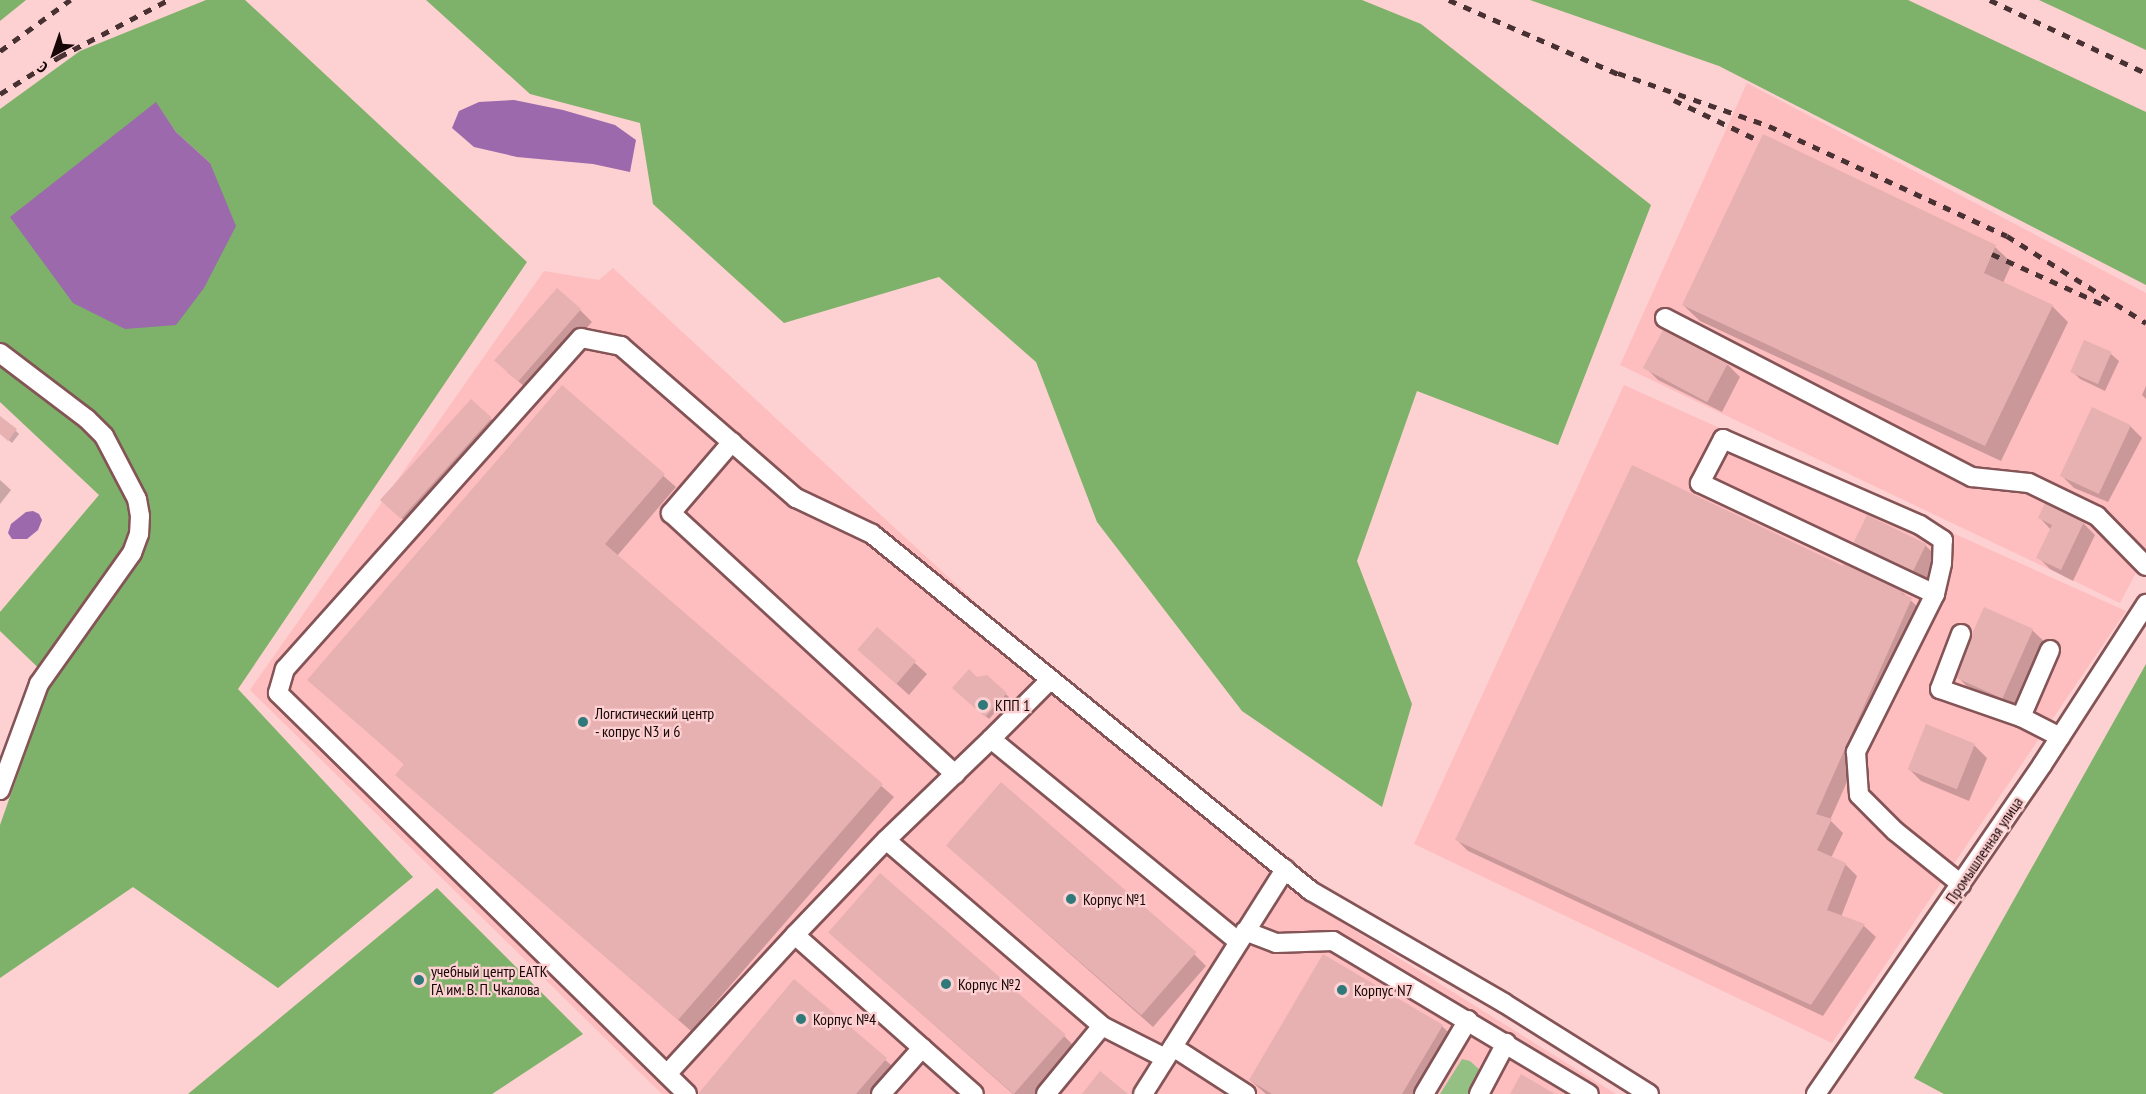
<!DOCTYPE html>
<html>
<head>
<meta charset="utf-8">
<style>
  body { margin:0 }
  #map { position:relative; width:2146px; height:1094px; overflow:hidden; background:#fdd0d1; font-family:"PT Sans Narrow",sans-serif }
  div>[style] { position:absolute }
  .built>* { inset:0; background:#febec0 }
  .green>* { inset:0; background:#95c084 }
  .forest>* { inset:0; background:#7eb169 }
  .water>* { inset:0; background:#9b69ac }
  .shadow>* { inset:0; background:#0003 }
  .building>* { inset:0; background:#e7b1b2; transform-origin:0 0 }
  .roads { filter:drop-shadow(2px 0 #845456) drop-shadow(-2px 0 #845456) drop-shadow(0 2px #845456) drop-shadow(0 -2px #845456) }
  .minor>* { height:18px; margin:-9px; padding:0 9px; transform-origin:9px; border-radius:9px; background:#fff }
  .rail>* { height:4.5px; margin-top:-2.25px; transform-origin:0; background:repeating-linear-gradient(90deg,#483132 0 8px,transparent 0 16px) }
  .dots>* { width:16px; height:16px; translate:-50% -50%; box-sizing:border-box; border:3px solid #fdd0d1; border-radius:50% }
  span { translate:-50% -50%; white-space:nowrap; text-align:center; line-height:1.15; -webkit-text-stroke:4.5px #fdd0d1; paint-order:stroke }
  .poi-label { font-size:16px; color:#170607 }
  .left { translate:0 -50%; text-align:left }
  .street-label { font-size:16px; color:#170607 }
  .north { position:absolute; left:24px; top:24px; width:60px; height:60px; -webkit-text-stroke:4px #fdd0d1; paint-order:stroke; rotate:220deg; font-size:16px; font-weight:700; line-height:24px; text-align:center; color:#170607 }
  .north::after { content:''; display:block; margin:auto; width:21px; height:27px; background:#170607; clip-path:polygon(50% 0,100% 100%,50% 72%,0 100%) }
</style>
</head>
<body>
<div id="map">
  <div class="built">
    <div style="clip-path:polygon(1747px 83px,2146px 293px,2146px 554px,2120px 603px,1620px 365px)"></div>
    <div style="clip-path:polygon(613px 268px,1282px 885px,1616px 1094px,662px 1094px,250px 690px,544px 271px,599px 280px)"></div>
    <div style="clip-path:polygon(1624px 385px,2126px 611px,1832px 1043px,1414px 844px)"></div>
  </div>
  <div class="green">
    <div style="clip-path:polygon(1462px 1059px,1470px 1061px,1481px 1071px,1481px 1082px,1474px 1094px,1440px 1094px)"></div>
  </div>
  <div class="forest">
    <div style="clip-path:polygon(0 0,26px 0,0 21px)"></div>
    <div style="clip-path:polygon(evenodd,206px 0,245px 0,527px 262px,238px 689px,413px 877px,278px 988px,133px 887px,0 978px,0 825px,51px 680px,0 631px,0 612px,99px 495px,0 402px,0 109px,80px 51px,206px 0,156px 103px,176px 132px,210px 163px,11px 217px,156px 103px)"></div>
    <div style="clip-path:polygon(426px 0,1362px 0,1421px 24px,1651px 205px,1558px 445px,1417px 391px,1357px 561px,1412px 704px,1382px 807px,1242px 711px,1097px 522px,1036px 362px,939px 277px,784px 323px,653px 204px,640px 123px,530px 94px)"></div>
    <div style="clip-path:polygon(1530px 0,1908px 0,2146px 112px,2146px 285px,1719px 66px)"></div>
    <div style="clip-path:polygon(2039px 0,2146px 0,2146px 50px)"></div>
    <div style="clip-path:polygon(2146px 664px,2146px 1094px,1944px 1094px,1914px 1078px)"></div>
    <div style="clip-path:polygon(437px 888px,583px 1034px,492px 1094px,188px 1094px)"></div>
  </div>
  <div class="water">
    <div style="clip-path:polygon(514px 100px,563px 110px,615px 125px,636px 140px,630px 172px,593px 164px,517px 157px,474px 147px,452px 128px,459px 111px,479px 102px)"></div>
    <div style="clip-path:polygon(156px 102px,176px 132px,210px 163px,236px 226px,204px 288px,176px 325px,125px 329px,73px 303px,10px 217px)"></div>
    <div style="clip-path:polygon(33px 511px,39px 514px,42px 520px,38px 530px,27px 539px,12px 539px,8px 533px,11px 524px,26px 512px)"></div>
  </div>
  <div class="shadow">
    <div style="clip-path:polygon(1763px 136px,1995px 247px,2012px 263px,2003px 283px,2052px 306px,2068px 322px,2001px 461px,1700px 321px,1683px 305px)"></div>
    <div style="clip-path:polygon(580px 310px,592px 322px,530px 391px,507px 372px)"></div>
    <div style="clip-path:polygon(2111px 354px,2119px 361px,2105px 391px,2080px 379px,2072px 371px)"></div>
    <div style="clip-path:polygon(1728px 365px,1740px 377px,1722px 412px,1658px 380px,1646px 368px)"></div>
    <div style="clip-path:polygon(2146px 386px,2146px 399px,2142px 395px)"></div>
    <div style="clip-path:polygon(562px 387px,676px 487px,617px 556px,894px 797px,691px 1031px,409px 786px,405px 765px,309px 680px)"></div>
    <div style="clip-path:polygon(491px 419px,503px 431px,416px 531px,384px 502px)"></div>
    <div style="clip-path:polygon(2130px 426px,2142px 438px,2108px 502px,2074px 488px,2062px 476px)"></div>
    <div style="clip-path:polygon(0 427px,16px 431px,19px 434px,12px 443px,0 433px)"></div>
    <div style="clip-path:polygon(0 480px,11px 490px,0 504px)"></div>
    <div style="clip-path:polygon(2040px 518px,2083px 523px,2095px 535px,2073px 581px,2050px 569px,2038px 557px,2051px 530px)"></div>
    <div style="clip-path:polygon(1855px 543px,1925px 545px,1937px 557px,1925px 582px,1867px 555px)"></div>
    <div style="clip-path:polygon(1843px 568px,1902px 592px,1923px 612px,1830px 820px,1843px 833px,1831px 858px,1845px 864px,1857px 876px,1841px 917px,1864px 926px,1876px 937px,1823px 1016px,1468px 851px,1456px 839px)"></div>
    <div style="clip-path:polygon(877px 629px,927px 674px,909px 695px,871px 661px)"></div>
    <div style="clip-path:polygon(2032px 630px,2049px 646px,2018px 713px,1974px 694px,1958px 677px)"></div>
    <div style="clip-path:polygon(986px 677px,1009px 697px,989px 719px,954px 688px)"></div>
    <div style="clip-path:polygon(1927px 726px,1975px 746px,1987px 758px,1969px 801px,1921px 781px,1909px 769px)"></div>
    <div style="clip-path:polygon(960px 857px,1194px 954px,1206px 966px,1153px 1027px)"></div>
    <div style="clip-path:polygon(842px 944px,1064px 1036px,1076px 1048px,1036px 1094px,1013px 1094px)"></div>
    <div style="clip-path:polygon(794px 981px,898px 1071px,878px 1094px,699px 1094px)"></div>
    <div style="clip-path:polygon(1442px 1026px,1454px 1038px,1421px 1094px,1266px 1094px,1250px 1080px)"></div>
  </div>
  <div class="building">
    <div style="clip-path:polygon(1763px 134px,1996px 245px,1984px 273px,2053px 305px,1985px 446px,1682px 305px)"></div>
    <div style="left:557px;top:288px;width:32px;height:96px;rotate:41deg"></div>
    <div style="left:1663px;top:330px;width:73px;height:43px;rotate:28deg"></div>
    <div style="left:2084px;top:340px;width:30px;height:35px;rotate:23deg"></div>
    <div style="clip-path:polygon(562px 385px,665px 474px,605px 544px,883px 784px,678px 1020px,395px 775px,404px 764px,307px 680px)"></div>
    <div style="left:471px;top:399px;width:28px;height:136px;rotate:42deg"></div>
    <div style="left:2092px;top:407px;width:43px;height:76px;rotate:25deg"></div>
    <div style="clip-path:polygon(0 416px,17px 429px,8px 441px,0 434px)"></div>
    <div style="clip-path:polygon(1632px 465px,1843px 566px,1844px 563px,1903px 591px,1902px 594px,1912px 598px,1816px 814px,1832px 819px,1817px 850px,1846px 863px,1827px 910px,1865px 924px,1811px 1005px,1455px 840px)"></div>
    <div style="clip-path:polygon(2045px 503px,2084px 522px,2061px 570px,2036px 558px,2052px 525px,2038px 518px)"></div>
    <div style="left:1867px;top:515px;width:66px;height:31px;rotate:26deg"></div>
    <div style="left:1984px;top:607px;width:54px;height:76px;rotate:24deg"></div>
    <div style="left:877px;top:627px;width:52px;height:30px;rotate:41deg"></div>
    <div style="clip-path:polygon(969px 669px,977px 677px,987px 675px,1007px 693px,985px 717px,952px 688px)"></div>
    <div style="left:1926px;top:724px;width:53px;height:49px;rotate:22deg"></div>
    <div style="left:1001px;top:782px;width:259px;height:84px;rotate:41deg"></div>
    <div style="left:880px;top:873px;width:246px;height:79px;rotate:41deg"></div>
    <div style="clip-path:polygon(1323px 954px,1443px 1025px,1402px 1094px,1272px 1094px,1249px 1080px)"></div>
    <div style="clip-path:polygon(794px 979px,887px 1058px,856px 1094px,698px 1094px)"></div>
    <div style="clip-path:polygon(1100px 1071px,1128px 1094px,1082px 1094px)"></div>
    <div style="clip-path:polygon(1521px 1074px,1555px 1094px,1510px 1094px)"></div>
  </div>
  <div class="roads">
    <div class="minor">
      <div style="left:1665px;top:318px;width:346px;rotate:27.4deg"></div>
      <div style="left:1972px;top:477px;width:57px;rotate:6deg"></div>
      <div style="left:2029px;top:483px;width:76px;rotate:25.9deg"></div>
      <div style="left:2097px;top:516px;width:70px;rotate:45.6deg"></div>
      <div style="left:0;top:353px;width:109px;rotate:37.2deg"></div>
      <div style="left:87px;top:419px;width:24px;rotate:45deg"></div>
      <div style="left:104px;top:436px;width:71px;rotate:62.4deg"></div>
      <div style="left:137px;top:499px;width:17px;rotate:80deg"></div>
      <div style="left:140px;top:516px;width:18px;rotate:93deg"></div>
      <div style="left:139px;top:534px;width:20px;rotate:110deg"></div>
      <div style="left:132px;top:553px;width:161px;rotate:125.4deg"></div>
      <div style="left:39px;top:684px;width:113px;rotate:110.2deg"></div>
      <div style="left:732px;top:442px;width:94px;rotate:130.7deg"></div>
      <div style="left:671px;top:513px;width:386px;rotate:42.6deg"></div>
      <div style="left:1935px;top:594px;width:32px;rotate:-77deg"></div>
      <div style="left:1942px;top:563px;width:23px;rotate:-88deg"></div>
      <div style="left:1943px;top:540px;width:27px;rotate:-147deg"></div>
      <div style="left:1920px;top:525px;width:215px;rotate:-156.4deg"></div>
      <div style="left:1723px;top:439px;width:50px;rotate:117.6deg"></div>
      <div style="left:1700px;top:483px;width:260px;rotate:25.3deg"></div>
      <div style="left:1935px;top:594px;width:177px;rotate:116.6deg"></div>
      <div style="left:1856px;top:752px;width:43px;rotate:86deg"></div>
      <div style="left:1859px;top:795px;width:51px;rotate:45deg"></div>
      <div style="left:1895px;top:831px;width:85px;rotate:38.8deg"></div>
      <div style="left:1961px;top:634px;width:59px;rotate:110.9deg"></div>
      <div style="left:1940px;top:689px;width:86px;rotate:19.1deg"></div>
      <div style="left:2021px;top:717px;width:44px;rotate:27.1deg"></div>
      <div style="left:1050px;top:680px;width:83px;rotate:135deg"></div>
      <div style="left:991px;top:739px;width:320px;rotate:39.3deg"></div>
      <div style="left:2021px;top:717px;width:73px;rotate:-66.6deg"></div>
      <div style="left:991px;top:739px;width:146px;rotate:136.1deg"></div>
      <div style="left:886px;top:840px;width:285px;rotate:40.7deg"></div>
      <div style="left:1102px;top:1026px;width:71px;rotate:26.9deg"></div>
      <div style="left:886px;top:840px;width:132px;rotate:133.8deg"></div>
      <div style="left:795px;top:935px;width:239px;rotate:41.6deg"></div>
      <div style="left:1245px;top:931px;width:33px;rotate:21deg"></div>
      <div style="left:1276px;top:943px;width:57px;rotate:-2deg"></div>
      <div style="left:1333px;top:941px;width:298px;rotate:30.9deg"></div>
      <div style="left:1173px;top:1047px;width:87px;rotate:32.8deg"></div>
      <div style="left:667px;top:1074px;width:189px;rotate:-47.4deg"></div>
      <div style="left:687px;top:1094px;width:573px;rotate:-135.57deg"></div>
      <div style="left:278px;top:693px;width:25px;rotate:-74deg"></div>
      <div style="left:285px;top:669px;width:444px;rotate:-48.2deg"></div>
      <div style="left:581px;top:338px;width:41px;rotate:11.3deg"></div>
      <div style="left:621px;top:346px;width:232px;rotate:41deg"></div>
      <div style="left:796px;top:498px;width:84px;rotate:25.3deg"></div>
      <div style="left:872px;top:534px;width:566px;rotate:39.12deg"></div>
      <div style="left:1311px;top:891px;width:223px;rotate:30.1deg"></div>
      <div style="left:1504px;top:1003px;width:171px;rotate:32.1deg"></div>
      <div style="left:881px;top:1094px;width:62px;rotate:-48.3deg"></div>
      <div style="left:1046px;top:1094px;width:88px;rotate:-50.5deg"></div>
      <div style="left:1143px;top:1094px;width:266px;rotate:-57.7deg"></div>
      <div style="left:1424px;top:1094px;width:86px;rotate:-59.3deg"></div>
      <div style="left:1479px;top:1094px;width:58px;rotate:-62.1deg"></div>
      <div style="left:1816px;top:1094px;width:399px;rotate:-55.5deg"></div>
      <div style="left:2042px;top:765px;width:192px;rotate:-57.1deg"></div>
    </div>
  </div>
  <div class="rail">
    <div style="left:1449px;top:0;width:192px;rotate:23.6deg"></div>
    <div style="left:1990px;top:0;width:172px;rotate:25.1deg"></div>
    <div style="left:0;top:51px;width:87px;rotate:-36.1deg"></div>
    <div style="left:1618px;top:73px;width:160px;rotate:19.3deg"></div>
    <div style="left:1769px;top:126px;width:262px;rotate:24.8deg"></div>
    <div style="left:2007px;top:236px;width:164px;rotate:32deg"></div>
    <div style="left:0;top:94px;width:70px;rotate:-32.1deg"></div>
    <div style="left:59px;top:57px;width:123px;rotate:-27.6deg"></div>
    <div style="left:1674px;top:100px;width:95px;rotate:25.5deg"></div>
    <div style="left:1992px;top:254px;width:121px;rotate:24.4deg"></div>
  </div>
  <div class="dots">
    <div style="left:983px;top:705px;background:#2f797a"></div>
    <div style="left:583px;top:722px;background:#2f797a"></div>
    <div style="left:1071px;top:899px;background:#2f797a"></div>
    <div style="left:419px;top:980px;background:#2f797a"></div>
    <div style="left:946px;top:984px;background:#2f797a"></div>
    <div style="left:1342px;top:990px;background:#2f797a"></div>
    <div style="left:801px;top:1019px;background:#2f797a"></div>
  </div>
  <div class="poi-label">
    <span class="left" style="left:995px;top:705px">КПП 1</span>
    <span class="left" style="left:595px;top:722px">Логистический центр<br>- копрус N3 и 6</span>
    <span class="left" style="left:1083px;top:899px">Корпус №1</span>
    <span class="left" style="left:431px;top:980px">учебный центр ЕАТК<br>ГА им. В. П. Чкалова</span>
    <span class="left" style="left:958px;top:984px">Корпус №2</span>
    <span class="left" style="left:1354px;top:990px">Корпус N7</span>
    <span class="left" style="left:813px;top:1019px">Корпус №4</span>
  </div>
  <div class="street-label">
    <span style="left:1984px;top:850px;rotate:-56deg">Промышленная улица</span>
  </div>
  <div class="north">С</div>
</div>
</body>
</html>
